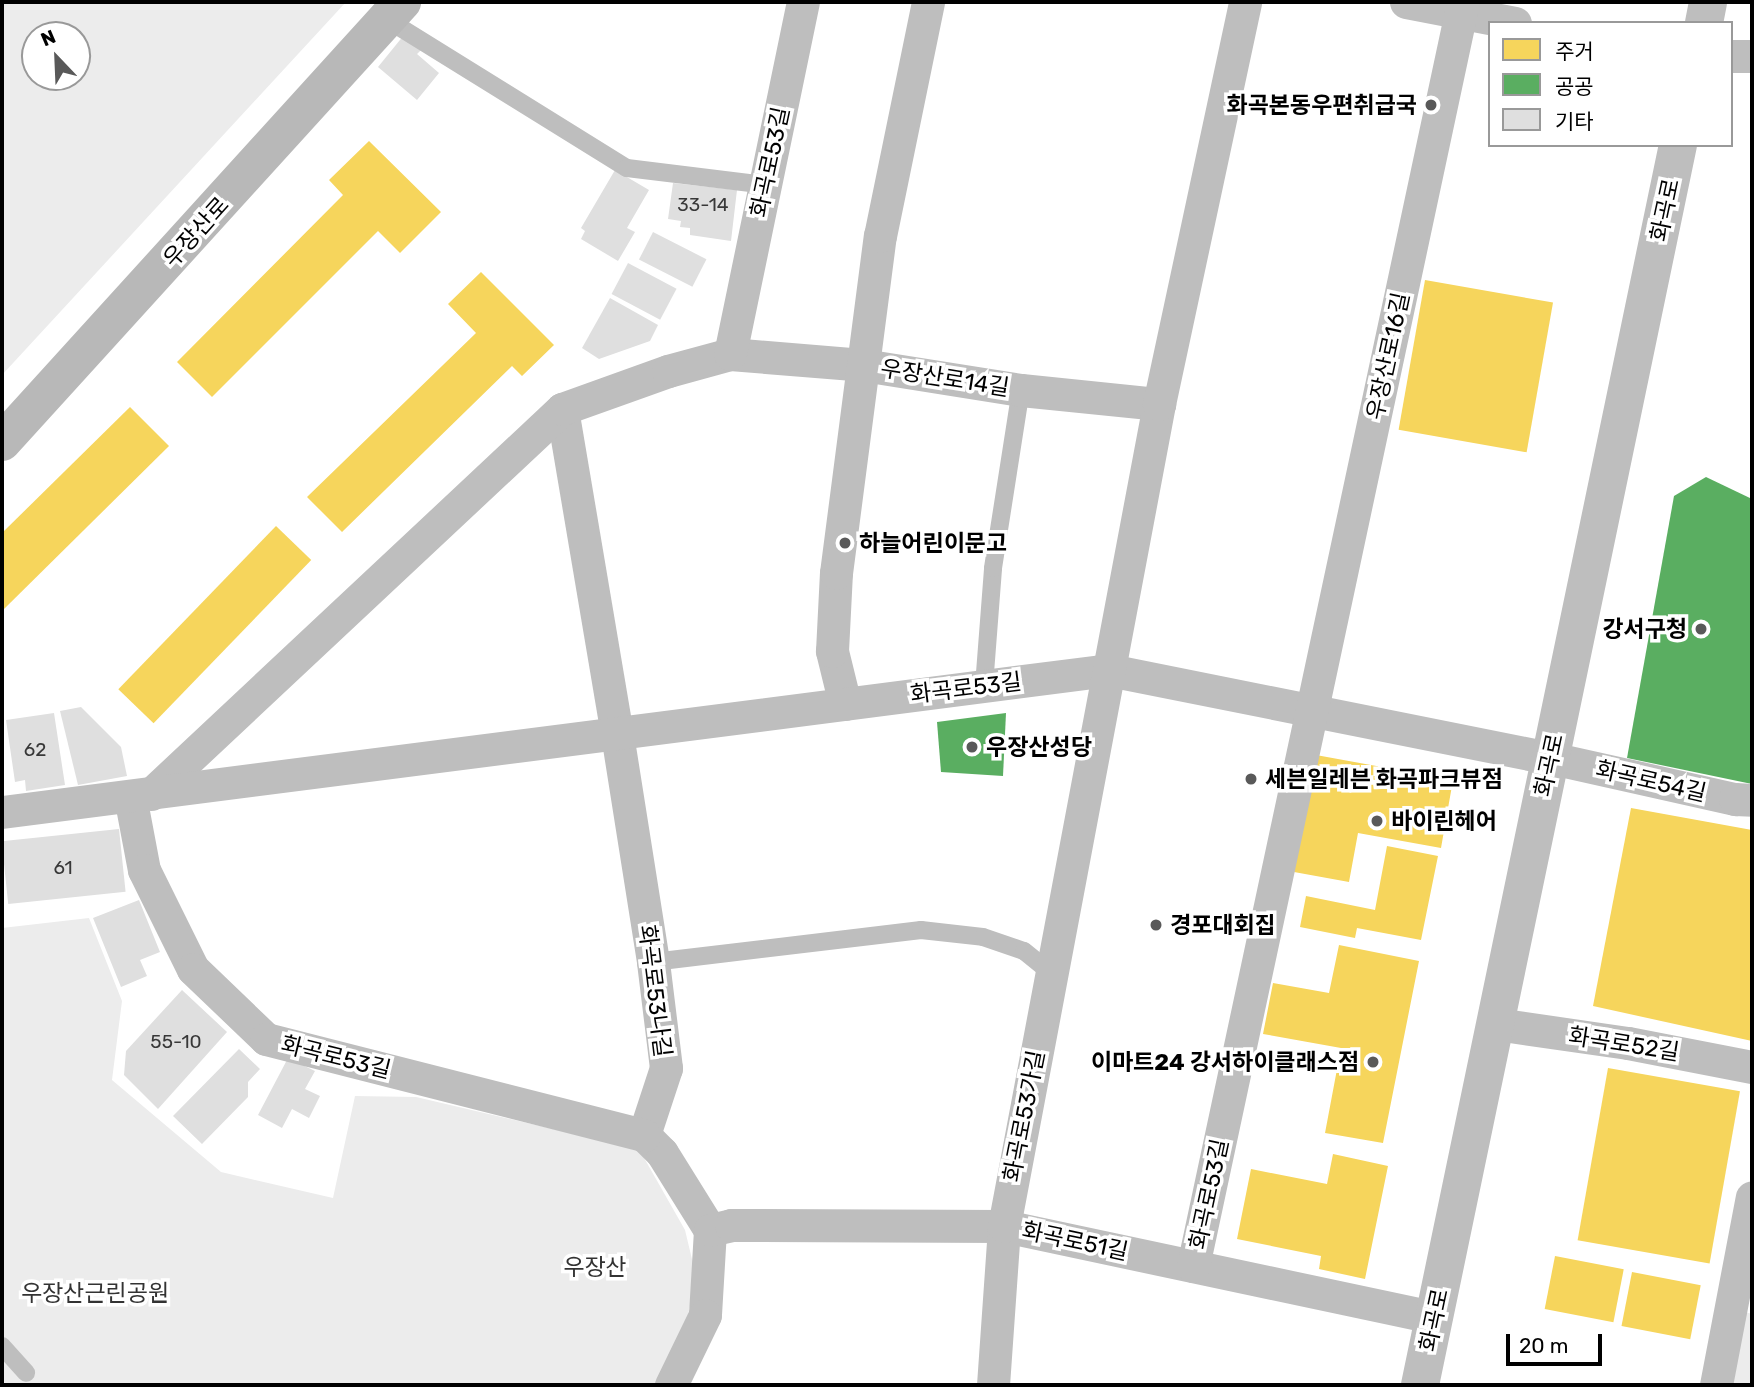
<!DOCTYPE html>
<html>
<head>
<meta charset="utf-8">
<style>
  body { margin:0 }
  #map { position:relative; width:1754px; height:1387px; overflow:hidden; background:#fff; font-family:Rubik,"Noto Sans KR",sans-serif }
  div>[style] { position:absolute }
  .green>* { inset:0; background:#ececec }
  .homes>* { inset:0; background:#f6d55c; transform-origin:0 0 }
  .public>* { inset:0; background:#5aae61 }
  .building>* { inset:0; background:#dfdfdf; transform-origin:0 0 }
  .lane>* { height:18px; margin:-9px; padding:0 9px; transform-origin:9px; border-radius:9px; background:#bebebe }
  .street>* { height:33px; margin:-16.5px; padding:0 16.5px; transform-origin:16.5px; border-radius:16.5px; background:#bebebe }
  .secondary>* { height:38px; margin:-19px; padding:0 19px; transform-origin:19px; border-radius:19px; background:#b8b8b8 }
  .primary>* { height:38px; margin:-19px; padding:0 19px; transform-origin:19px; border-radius:19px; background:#bebebe }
  .dots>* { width:19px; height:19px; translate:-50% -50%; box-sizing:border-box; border:4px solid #fff; border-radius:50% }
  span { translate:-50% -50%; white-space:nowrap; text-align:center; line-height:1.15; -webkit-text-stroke:7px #fff; paint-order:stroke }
  .number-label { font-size:19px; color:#383838 }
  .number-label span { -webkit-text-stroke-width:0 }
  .poi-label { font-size:23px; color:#000; font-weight:700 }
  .right { translate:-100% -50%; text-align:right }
  .left { translate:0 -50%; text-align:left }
  .street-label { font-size:23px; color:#000 }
  .park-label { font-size:23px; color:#333 }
  .frame { position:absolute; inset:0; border:4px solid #000; pointer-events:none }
  .legend { position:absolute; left:1488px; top:21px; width:245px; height:126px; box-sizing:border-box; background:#fff; border:2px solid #999; margin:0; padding:9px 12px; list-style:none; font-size:21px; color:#000 }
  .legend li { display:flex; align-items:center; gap:14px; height:35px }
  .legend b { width:35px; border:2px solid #999 }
  .north { position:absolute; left:21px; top:21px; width:70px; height:70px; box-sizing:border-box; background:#fff; border:2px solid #999; border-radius:50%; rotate:337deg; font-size:19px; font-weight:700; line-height:28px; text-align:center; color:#000 }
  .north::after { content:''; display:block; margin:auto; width:24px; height:32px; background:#595959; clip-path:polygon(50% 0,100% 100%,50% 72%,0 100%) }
  .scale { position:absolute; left:1506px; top:1334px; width:96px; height:32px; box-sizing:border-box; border:4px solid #000; border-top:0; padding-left:9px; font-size:21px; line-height:24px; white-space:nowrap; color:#000; -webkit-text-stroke:5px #fff; paint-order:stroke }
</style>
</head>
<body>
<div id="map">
  <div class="green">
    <div style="clip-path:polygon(evenodd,2px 2px,346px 2px,2px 375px,2px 2px,35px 35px,77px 35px,77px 77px,35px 77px,35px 35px)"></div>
    <div style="clip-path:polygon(89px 918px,122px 1001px,112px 1080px,221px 1172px,333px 1198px,355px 1096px,416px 1097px,639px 1149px,685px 1230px,696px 1276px,682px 1345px,662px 1385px,2px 1385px,2px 928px)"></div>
    <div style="clip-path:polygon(1745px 1312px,1752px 1314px,1752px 1385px,1730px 1385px)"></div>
  </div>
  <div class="homes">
    <div style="clip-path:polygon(369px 141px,441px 212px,400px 253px,378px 231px,212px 397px,177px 362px,343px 195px,329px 180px)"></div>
    <div style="clip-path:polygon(481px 272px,554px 345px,522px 376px,512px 366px,342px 532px,307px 497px,476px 333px,448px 304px)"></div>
    <div style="left:1425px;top:280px;width:130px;height:152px;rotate:10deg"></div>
    <div style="clip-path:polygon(130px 407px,169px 446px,2px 611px,2px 533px)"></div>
    <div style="left:276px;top:526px;width:49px;height:227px;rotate:44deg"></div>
    <div style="clip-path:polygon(1316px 755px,1453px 780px,1441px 848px,1358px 833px,1349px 882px,1294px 872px)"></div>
    <div style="clip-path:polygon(1631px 808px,1752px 830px,1752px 1041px,1593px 1006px)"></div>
    <div style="clip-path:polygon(1387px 846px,1438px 856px,1421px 940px,1357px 928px,1355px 938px,1300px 927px,1306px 896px,1375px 910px)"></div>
    <div style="clip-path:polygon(1339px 945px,1419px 961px,1383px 1143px,1325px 1133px,1341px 1048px,1263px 1034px,1273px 983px,1329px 993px)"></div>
    <div style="left:1608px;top:1068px;width:134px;height:175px;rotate:10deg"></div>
    <div style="clip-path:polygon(1333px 1154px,1388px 1166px,1365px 1279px,1319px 1269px,1321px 1256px,1237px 1239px,1251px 1169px,1327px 1184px)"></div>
    <div style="left:1555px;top:1256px;width:70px;height:54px;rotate:11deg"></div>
    <div style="left:1632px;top:1272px;width:70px;height:55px;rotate:11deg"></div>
  </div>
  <div class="public">
    <div style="clip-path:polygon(1706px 477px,1752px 499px,1752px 784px,1627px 758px,1674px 496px)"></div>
    <div style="clip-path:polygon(1006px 713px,1003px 776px,941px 772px,937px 722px)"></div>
  </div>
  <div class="building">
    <div style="clip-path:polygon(404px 35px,422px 49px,417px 54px,439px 73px,417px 100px,378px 67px)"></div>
    <div style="clip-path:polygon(615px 170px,649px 190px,627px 228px,635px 232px,618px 261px,581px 239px,585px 231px,581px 228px)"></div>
    <div style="clip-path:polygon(673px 183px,737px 190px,731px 241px,690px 235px,690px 228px,680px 227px,681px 221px,668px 219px)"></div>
    <div style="left:653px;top:232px;width:60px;height:31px;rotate:27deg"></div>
    <div style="left:628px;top:263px;width:55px;height:35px;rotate:28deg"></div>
    <div style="clip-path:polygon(610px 298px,658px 325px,650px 341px,599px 359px,582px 348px)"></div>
    <div style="clip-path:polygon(81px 707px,121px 747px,127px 776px,78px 785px,60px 711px)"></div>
    <div style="clip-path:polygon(54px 713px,65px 785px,26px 791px,25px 780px,15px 782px,6px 720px)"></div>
    <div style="left:119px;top:829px;width:63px;height:118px;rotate:84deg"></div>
    <div style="clip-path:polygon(139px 900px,160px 952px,140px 960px,147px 976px,121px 987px,93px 918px)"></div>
    <div style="clip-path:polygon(182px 990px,227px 1032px,158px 1109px,124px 1075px,126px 1051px)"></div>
    <div style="clip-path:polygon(239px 1049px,260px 1069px,248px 1082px,248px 1097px,202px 1144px,173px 1116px)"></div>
    <div style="clip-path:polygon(288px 1058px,315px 1071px,305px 1089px,320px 1096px,309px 1118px,292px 1109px,282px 1128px,258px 1115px)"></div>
  </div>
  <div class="lane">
    <div style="left:388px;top:20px;width:281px;rotate:31.8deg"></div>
    <div style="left:627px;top:168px;width:139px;rotate:7deg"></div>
    <div style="left:984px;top:686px;width:118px;rotate:-85.6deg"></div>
    <div style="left:993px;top:568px;width:180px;rotate:-81.1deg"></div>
    <div style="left:653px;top:962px;width:270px;rotate:-6.8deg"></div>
    <div style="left:921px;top:930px;width:62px;rotate:6.4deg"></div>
    <div style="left:983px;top:937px;width:43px;rotate:18.9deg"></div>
    <div style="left:1024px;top:951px;width:35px;rotate:39deg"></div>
    <div style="left:2px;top:1346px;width:36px;rotate:48deg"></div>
  </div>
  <div class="street">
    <div style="left:1406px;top:2px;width:111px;rotate:10.9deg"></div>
    <div style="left:1731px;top:56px;width:21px"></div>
    <div style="left:730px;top:354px;width:133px;rotate:4.7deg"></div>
    <div style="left:863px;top:365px;width:160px;rotate:9deg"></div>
    <div style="left:1021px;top:390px;width:139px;rotate:5.8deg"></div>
    <div style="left:562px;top:409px;width:330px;rotate:80.4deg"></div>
    <div style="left:617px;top:734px;width:231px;rotate:81deg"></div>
    <div style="left:653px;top:962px;width:107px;rotate:83deg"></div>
    <div style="left:666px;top:1068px;width:71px;rotate:108.2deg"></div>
    <div style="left:644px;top:1135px;width:25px;rotate:45deg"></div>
    <div style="left:662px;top:1153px;width:91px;rotate:58.1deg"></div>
    <div style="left:710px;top:1230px;width:85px;rotate:93.4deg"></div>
    <div style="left:705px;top:1315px;width:78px;rotate:115.9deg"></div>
    <div style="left:845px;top:704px;width:55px;rotate:-103.8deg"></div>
    <div style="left:832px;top:651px;width:78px;rotate:-87.1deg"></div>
    <div style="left:836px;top:573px;width:340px;rotate:-82.6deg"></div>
    <div style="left:880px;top:236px;width:239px;rotate:-78.4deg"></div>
    <div style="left:151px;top:794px;width:563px;rotate:-43.13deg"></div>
    <div style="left:562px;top:409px;width:113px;rotate:-19.7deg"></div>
    <div style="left:668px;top:371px;width:64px;rotate:-15.3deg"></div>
    <div style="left:730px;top:354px;width:359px;rotate:-78.3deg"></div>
    <div style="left:130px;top:796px;width:75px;rotate:79.3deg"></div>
    <div style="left:144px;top:870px;width:110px;rotate:63.7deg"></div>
    <div style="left:193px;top:969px;width:101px;rotate:43.8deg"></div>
    <div style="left:266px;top:1039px;width:390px;rotate:14.3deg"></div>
    <div style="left:2px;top:812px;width:1116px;rotate:-7.31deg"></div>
    <div style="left:1109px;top:670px;width:451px;rotate:11.3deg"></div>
    <div style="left:1551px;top:758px;width:189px;rotate:12.6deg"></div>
    <div style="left:1735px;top:799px;width:17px;rotate:3deg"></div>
    <div style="left:1496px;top:1024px;width:133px;rotate:8.2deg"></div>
    <div style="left:1628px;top:1043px;width:126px;rotate:11deg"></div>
    <div style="left:710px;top:1230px;width:22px;rotate:-13deg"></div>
    <div style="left:731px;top:1225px;width:273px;rotate:0.2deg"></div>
    <div style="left:1004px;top:1226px;width:441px;rotate:12deg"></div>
    <div style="left:1193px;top:1266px;width:1293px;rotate:-77.94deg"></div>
    <div style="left:993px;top:1385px;width:159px;rotate:-86deg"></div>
    <div style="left:1004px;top:1226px;width:836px;rotate:-79.32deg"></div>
    <div style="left:1159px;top:404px;width:411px;rotate:-77.9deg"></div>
    <div style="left:1716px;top:1385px;width:191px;rotate:-79.2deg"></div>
  </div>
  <div class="secondary">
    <div style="left:2px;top:442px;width:595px;rotate:-47.73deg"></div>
  </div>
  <div class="primary">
    <div style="left:1704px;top:23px;width:21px;rotate:-79deg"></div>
    <div style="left:1420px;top:1385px;width:1267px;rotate:-78.25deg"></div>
  </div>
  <div class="dots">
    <div style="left:1431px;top:105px;background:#595959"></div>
    <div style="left:845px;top:543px;background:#595959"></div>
    <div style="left:1701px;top:629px;background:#595959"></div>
    <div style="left:972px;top:747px;background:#595959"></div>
    <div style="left:1251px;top:779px;background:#595959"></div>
    <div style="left:1377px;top:821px;background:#595959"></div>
    <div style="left:1156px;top:925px;background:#595959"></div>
    <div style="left:1373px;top:1062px;background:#595959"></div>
  </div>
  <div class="number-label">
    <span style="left:703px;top:205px">33-14</span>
    <span style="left:35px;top:750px">62</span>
    <span style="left:63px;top:868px">61</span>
    <span style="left:176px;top:1042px">55-10</span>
  </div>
  <div class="poi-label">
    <span class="right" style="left:1417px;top:105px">화곡본동우편취급국</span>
    <span class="left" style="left:859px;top:543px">하늘어린이문고</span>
    <span class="right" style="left:1687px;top:629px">강서구청</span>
    <span class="left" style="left:986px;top:747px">우장산성당</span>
    <span class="left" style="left:1265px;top:779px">세븐일레븐 화곡파크뷰점</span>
    <span class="left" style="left:1391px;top:821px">바이린헤어</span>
    <span class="left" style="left:1170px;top:925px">경포대회집</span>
    <span class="right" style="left:1359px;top:1062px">이마트24 강서하이클래스점</span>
  </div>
  <div class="street-label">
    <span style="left:770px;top:162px;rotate:-78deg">화곡로53길</span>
    <span style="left:1665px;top:210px;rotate:-78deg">화곡로</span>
    <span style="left:196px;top:232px;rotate:-48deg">우장산로</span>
    <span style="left:1388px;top:356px;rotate:-78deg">우장산로16길</span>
    <span style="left:945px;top:378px;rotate:9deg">우장산로14길</span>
    <span style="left:966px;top:688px;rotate:-7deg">화곡로53길</span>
    <span style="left:1549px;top:765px;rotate:-78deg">화곡로</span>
    <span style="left:1651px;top:781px;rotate:13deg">화곡로54길</span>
    <span style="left:655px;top:991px;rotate:83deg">화곡로53나길</span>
    <span style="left:1624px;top:1044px;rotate:9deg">화곡로52길</span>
    <span style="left:336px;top:1057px;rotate:14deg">화곡로53길</span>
    <span style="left:1024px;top:1116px;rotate:-79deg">화곡로53가길</span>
    <span style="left:1209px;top:1194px;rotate:-78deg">화곡로53길</span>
    <span style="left:1075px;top:1241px;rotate:12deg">화곡로51길</span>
    <span style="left:1434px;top:1320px;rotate:-78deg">화곡로</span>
  </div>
  <div class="park-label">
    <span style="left:595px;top:1267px">우장산</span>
    <span style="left:95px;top:1293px">우장산근린공원</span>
  </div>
  <div class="frame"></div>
  <ul class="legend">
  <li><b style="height:19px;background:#f6d55c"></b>주거</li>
  <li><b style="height:19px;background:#5aae61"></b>공공</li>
  <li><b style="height:19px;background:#dfdfdf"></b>기타</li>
  </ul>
  <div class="north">N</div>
  <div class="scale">20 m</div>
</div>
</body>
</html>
